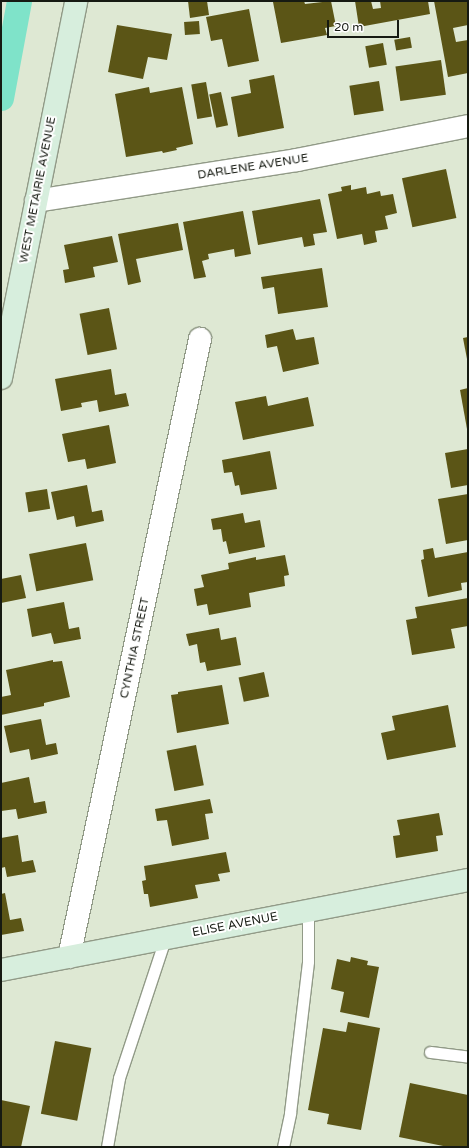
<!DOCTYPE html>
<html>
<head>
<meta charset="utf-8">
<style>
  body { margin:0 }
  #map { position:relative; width:469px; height:1148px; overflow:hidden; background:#dee8d3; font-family:"Varela Round",sans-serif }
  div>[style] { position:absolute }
  .canal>* { height:25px; margin:-12.5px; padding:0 12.5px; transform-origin:12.5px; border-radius:12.5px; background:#7fe3c9 }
  .building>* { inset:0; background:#5b5516; transform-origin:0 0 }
  .roads { filter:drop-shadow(1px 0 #919a87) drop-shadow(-1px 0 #919a87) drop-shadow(0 1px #919a87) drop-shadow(0 -1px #919a87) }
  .lane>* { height:11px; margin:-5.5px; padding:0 5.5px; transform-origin:5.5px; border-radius:5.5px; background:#fff }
  .street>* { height:22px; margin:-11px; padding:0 11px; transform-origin:11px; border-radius:11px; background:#fff }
  .secondary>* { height:22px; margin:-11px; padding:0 11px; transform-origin:11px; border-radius:11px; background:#d7eedd }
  span { translate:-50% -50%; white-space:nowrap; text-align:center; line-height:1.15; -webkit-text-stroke:4px #fff; paint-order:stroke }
  .street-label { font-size:12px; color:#161a12 }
  .frame { position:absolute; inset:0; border:2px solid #161a12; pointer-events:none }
  .scale { position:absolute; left:327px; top:20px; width:72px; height:18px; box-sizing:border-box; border:2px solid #161a12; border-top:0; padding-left:5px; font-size:12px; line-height:14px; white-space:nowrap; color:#161a12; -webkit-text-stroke:3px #fff; paint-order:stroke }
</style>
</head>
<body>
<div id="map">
  <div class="canal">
    <div style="left:1px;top:98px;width:99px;rotate:-79.5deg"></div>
  </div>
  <div class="building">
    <div style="clip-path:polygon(188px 1px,207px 1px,209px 15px,190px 18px)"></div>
    <div style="clip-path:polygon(280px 1px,304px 1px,305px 4px,331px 1px,336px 26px,325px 28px,327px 35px,281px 43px,273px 2px)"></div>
    <div style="clip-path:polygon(355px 1px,371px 1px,373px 9px,381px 8px,380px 1px,428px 1px,430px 14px,359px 27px)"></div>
    <div style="clip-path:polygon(434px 1px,468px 1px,468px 25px,453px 28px,456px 42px,468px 40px,468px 73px,448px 77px)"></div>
    <div style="clip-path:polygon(249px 9px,259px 61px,228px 67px,222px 39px,211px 41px,206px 17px)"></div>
    <div style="left:199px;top:21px;width:13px;height:15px;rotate:86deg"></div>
    <div style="clip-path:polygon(117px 25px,172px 34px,167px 60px,148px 57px,143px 79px,108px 72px)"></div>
    <div style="left:410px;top:37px;width:11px;height:16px;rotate:80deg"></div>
    <div style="left:383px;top:43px;width:22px;height:18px;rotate:80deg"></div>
    <div style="left:441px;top:60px;width:35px;height:46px;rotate:82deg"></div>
    <div style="clip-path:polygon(274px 75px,284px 128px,238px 137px,231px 97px,251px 93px,249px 80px)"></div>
    <div style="left:379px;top:81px;width:30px;height:30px;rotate:81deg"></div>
    <div style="left:206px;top:82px;width:35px;height:15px;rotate:80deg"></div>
    <div style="clip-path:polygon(149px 87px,150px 93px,182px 87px,193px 144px,176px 148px,177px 150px,163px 153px,162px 151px,126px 157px,115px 94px)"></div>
    <div style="left:221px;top:92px;width:34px;height:12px;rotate:78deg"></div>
    <div style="left:446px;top:169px;width:50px;height:45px;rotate:78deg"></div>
    <div style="clip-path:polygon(351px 185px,351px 190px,366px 187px,367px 194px,380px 191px,381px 196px,393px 194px,397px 213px,385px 216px,388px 229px,375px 231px,377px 242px,364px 245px,362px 234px,337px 239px,328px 194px,342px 191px,341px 187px)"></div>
    <div style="clip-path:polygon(320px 199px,327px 232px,313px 234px,315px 245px,304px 247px,302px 237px,258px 245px,252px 211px)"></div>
    <div style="clip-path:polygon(243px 211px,251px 254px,235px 257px,234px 249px,208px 254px,209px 259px,202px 261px,206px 277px,194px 279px,183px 222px)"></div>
    <div style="clip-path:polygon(178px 223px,183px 250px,136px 259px,141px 282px,128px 285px,118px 234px)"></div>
    <div style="clip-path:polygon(112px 236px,118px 262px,93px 267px,95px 277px,65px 283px,63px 270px,69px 269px,64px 245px)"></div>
    <div style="clip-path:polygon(322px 268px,328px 307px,278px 314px,274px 287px,263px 289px,261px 277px)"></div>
    <div style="left:109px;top:308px;width:42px;height:30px;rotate:79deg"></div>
    <div style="clip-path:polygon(293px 329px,296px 340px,314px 337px,319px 364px,283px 372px,277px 346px,267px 348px,265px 335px)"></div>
    <div style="clip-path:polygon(468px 337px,468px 359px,467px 359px,463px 338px)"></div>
    <div style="clip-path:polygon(111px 369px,115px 395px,126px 393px,129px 406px,99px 412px,97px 400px,81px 403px,82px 407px,61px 411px,55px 379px)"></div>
    <div style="clip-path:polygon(468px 388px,468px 429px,467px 429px,460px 390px)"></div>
    <div style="clip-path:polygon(266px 396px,268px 406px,308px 397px,314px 426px,243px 440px,235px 402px)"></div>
    <div style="clip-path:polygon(109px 425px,116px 463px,87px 469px,85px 459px,68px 462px,62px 434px)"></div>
    <div style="clip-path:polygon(468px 449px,468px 485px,451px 488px,445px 453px)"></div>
    <div style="clip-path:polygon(270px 451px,277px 489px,241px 495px,239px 485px,235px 486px,232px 472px,224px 473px,222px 460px)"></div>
    <div style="clip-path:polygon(87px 485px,92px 512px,102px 510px,104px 521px,76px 527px,74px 516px,57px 520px,51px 492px)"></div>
    <div style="left:47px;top:489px;width:20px;height:22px;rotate:81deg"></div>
    <div style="clip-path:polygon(468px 494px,468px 540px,446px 544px,438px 499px)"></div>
    <div style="clip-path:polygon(243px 513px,245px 523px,260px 520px,265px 547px,229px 554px,226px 541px,223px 542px,221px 529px,213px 530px,211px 519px)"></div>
    <div style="left:86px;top:543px;width:38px;height:58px;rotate:79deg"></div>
    <div style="clip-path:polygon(433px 548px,435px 558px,468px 552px,468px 582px,461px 583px,462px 590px,428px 597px,421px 560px,424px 559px,423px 550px)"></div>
    <div style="clip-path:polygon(285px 555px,289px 575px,284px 576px,285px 586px,249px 593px,251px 607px,209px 615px,207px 604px,197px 606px,194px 589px,204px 587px,201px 575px,229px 569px,228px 563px,256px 557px,256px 560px)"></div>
    <div style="clip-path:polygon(21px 575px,26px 598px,1px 603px,1px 579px)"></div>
    <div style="clip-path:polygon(468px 598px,468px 626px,451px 629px,455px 648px,412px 655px,406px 620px,417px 618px,415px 607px)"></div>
    <div style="clip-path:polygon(64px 602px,69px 629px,79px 627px,81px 639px,54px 644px,51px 633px,32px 637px,27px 609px)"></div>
    <div style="clip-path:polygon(219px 628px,221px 640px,236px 637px,241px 665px,207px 671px,205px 662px,200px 663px,197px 644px,189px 646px,186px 634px)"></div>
    <div style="clip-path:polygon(53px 660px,53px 662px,62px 661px,70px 697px,44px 703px,44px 706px,1px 715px,1px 697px,11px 695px,6px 670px)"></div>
    <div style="left:264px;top:672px;width:25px;height:26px;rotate:78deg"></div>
    <div style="clip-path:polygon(222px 685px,229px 724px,177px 733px,171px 695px,178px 694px,178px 692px)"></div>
    <div style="clip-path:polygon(448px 705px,456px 747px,387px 760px,381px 733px,395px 730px,392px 716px)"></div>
    <div style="clip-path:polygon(41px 719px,46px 745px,56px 743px,58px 754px,31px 760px,29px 749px,10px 753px,4px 726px)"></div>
    <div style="left:196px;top:745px;width:41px;height:30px;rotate:79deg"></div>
    <div style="clip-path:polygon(29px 777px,34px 803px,45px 801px,47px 813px,18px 819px,16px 809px,1px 811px,1px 783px)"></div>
    <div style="clip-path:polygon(210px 799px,213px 813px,205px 814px,209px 839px,172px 846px,167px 820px,157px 821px,155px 809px)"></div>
    <div style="clip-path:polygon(439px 813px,443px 835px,436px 836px,438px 851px,396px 858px,393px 836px,400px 835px,397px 820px)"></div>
    <div style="clip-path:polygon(18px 835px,22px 862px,33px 860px,36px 872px,7px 877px,5px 867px,1px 868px,1px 838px)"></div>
    <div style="clip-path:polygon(226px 852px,230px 872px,218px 874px,220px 881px,195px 885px,198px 898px,150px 907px,148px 894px,144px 894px,142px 881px,146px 880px,144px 866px)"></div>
    <div style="clip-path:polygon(5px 893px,10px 920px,21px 918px,24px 931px,1px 935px,1px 894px)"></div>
    <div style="clip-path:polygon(351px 957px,368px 961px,367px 965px,379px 967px,369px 1018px,340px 1012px,344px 992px,331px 989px,337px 959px,350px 962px)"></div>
    <div style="clip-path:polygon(348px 1022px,380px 1028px,361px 1130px,327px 1124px,329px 1114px,308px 1110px,323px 1028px,346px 1032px)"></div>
    <div style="left:55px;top:1041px;width:37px;height:74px;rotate:11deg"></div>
    <div style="clip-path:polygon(410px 1083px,468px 1095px,468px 1147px,448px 1147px,399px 1137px)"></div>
    <div style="clip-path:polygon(1px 1100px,30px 1106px,21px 1147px,1px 1147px)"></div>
  </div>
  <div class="roads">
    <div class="lane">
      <div style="left:430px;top:1052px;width:38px;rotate:7deg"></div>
      <div style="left:107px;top:1147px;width:70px;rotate:-80.1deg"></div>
      <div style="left:119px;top:1078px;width:146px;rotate:-71.7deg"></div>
      <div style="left:283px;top:1147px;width:35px;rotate:-78deg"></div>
      <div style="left:290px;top:1113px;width:153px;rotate:-83.2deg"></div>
      <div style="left:308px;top:961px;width:50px;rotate:-90deg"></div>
    </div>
    <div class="street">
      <div style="left:36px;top:201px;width:264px;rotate:-8.9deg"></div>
      <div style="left:297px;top:160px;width:174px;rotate:-11.2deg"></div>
      <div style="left:69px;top:957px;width:632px;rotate:-78.03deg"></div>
    </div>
    <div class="secondary">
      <div style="left:1px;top:378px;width:384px;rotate:-78.7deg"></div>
      <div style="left:1px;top:970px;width:476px;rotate:-10.9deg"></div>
    </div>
  </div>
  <div class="street-label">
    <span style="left:253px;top:167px;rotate:-9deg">DARLENE AVENUE</span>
    <span style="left:38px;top:190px;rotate:-79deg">WEST METAIRIE AVENUE</span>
    <span style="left:135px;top:648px;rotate:-78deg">CYNTHIA STREET</span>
    <span style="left:235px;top:925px;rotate:-11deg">ELISE AVENUE</span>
  </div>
  <div class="frame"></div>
  <div class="scale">20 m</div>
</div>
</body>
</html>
